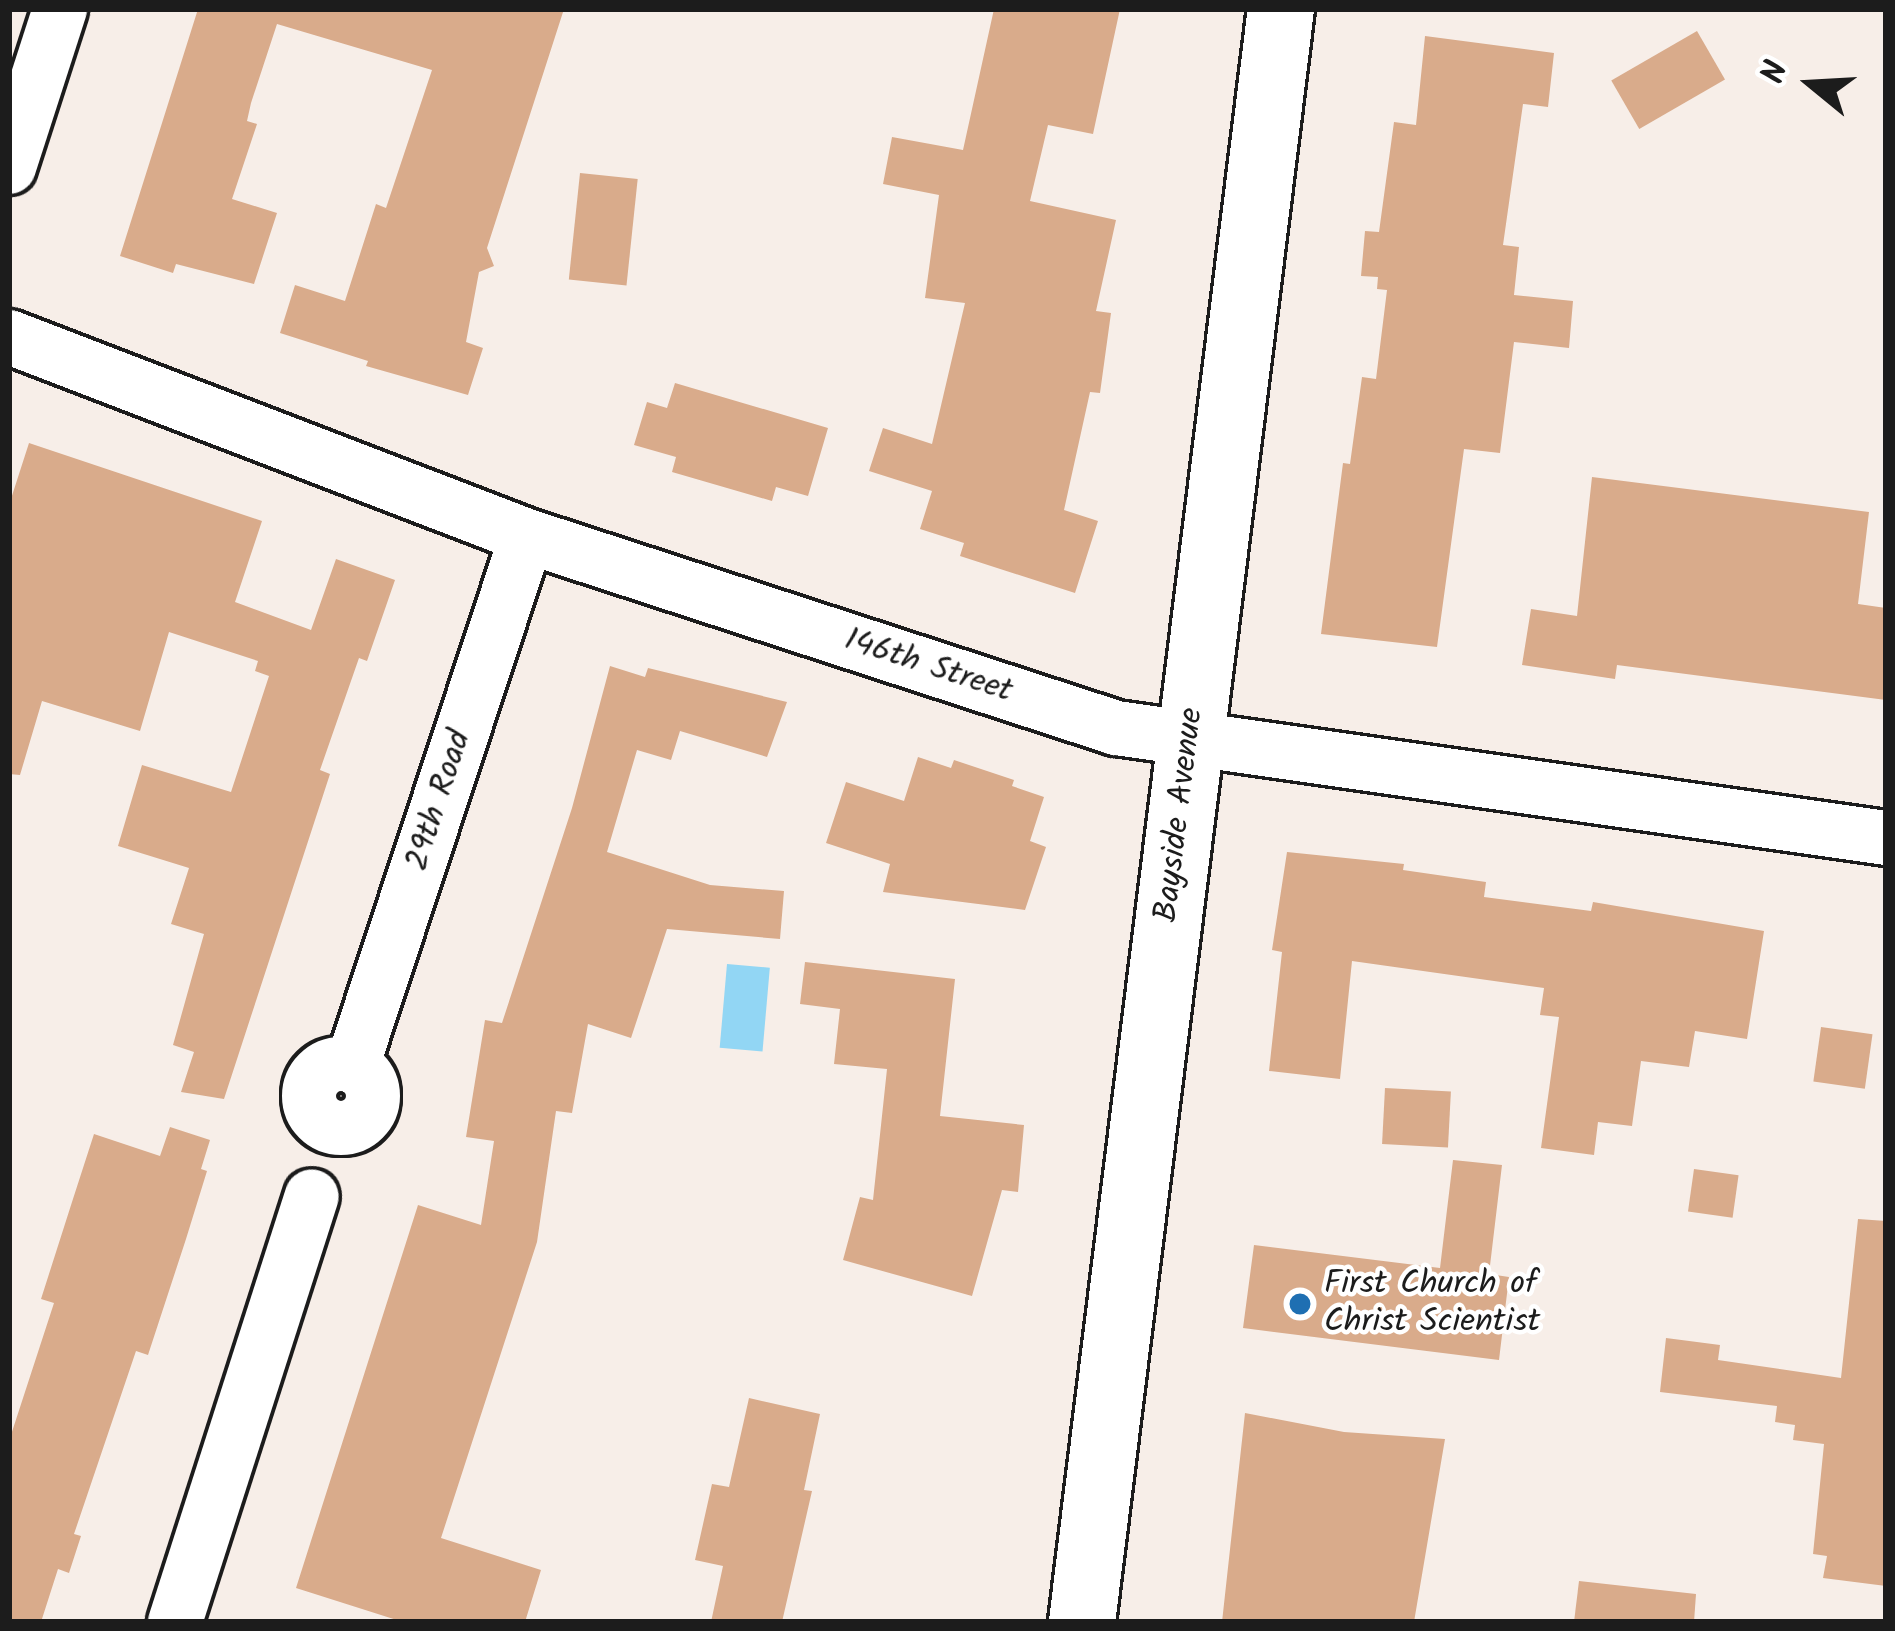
<!DOCTYPE html>
<html>
<head>
<meta charset="utf-8">
<style>
  body { margin:0 }
  #map { position:relative; width:1895px; height:1631px; overflow:hidden; background:#f7eee8; font-family:Kalam,sans-serif }
  div>[style] { position:absolute }
  .water>* { inset:0; background:#92d6f4; transform-origin:0 0 }
  .building>* { inset:0; background:#d9ab8b; transform-origin:0 0 }
  .roads { filter:drop-shadow(3px 0 #1c1c1c) drop-shadow(-3px 0 #1c1c1c) drop-shadow(0 3px #1c1c1c) drop-shadow(0 -3px #1c1c1c) }
  .street>* { height:54px; margin:-27px; padding:0 27px; transform-origin:27px; border-radius:27px; background:#fff }
  .street>.ring { margin:-27px; padding:0; box-sizing:content-box; background:none; border:54px solid #fff; border-radius:50% }
  .secondary>* { height:66px; margin:-33px; padding:0 33px; transform-origin:33px; border-radius:33px; background:#fff }
  .dots>* { width:33px; height:33px; translate:-50% -50%; box-sizing:border-box; border:6px solid #fff; border-radius:50% }
  span { translate:-50% -50%; white-space:nowrap; text-align:center; line-height:1.15; -webkit-text-stroke:9px #fff; paint-order:stroke }
  .street-label { font-size:33px; color:#1c1c1c }
  .poi-label { font-size:33px; color:#1c1c1c }
  .left { translate:0 -50%; text-align:left }
  .frame { position:absolute; inset:0; border:12px solid #1c1c1c; pointer-events:none }
  .north { position:absolute; left:1751px; top:24px; width:120px; height:120px; -webkit-text-stroke:9px #fff; paint-order:stroke; rotate:288deg; font-size:33px; font-weight:700; line-height:48px; text-align:center; color:#1c1c1c }
  .north::after { content:''; display:block; margin:auto; width:42px; height:54px; background:#1c1c1c; clip-path:polygon(50% 0,100% 100%,50% 72%,0 100%) }
</style>
</head>
<body>
<div id="map">
  <div class="water">
    <div style="left:727px;top:964px;width:43px;height:84px;rotate:5deg"></div>
  </div>
  <div class="building">
    <div style="clip-path:polygon(198px 9px,564px 9px,487px 248px,494px 266px,479px 272px,466px 342px,483px 348px,468px 395px,366px 366px,368px 361px,280px 333px,295px 285px,345px 301px,376px 204px,386px 208px,432px 70px,277px 24px,251px 103px,247px 121px,257px 124px,232px 199px,277px 213px,254px 284px,176px 264px,173px 273px,120px 256px)"></div>
    <div style="clip-path:polygon(994px 9px,1120px 9px,1093px 134px,1048px 125px,1030px 201px,1116px 220px,1096px 311px,1111px 313px,1100px 393px,1090px 392px,1064px 510px,1098px 521px,1075px 593px,960px 556px,964px 543px,920px 529px,932px 491px,869px 471px,883px 428px,932px 444px,965px 303px,925px 298px,939px 195px,883px 184px,892px 137px,963px 150px)"></div>
    <div style="left:1697px;top:31px;width:56px;height:99px;rotate:60deg"></div>
    <div style="clip-path:polygon(1425px 36px,1554px 53px,1548px 107px,1523px 104px,1503px 245px,1519px 247px,1514px 295px,1573px 301px,1569px 348px,1514px 342px,1500px 453px,1464px 449px,1437px 647px,1321px 634px,1343px 463px,1350px 464px,1362px 377px,1376px 379px,1387px 290px,1377px 289px,1378px 277px,1361px 276px,1365px 231px,1379px 232px,1394px 122px,1416px 125px)"></div>
    <div style="left:580px;top:173px;width:58px;height:107px;rotate:6deg"></div>
    <div style="clip-path:polygon(675px 383px,828px 428px,808px 496px,776px 487px,772px 501px,672px 472px,676px 457px,634px 445px,647px 402px,667px 408px)"></div>
    <div style="clip-path:polygon(29px 443px,262px 521px,235px 602px,311px 630px,336px 559px,395px 580px,367px 661px,359px 658px,320px 770px,330px 774px,224px 1099px,181px 1092px,194px 1052px,173px 1045px,204px 934px,171px 924px,189px 868px,118px 846px,142px 765px,231px 792px,269px 676px,255px 671px,258px 661px,169px 632px,140px 731px,42px 701px,20px 775px,9px 774px,9px 505px)"></div>
    <div style="clip-path:polygon(1592px 477px,1869px 512px,1858px 604px,1886px 608px,1886px 700px,1617px 665px,1615px 679px,1522px 665px,1531px 609px,1577px 616px)"></div>
    <div style="clip-path:polygon(610px 666px,645px 677px,648px 668px,787px 702px,767px 757px,680px 731px,671px 760px,637px 750px,607px 852px,710px 885px,784px 891px,780px 939px,667px 929px,631px 1038px,588px 1024px,572px 1113px,556px 1111px,537px 1242px,441px 1538px,541px 1570px,525px 1622px,403px 1622px,296px 1588px,418px 1205px,481px 1225px,494px 1141px,466px 1137px,485px 1020px,502px 1023px,572px 808px)"></div>
    <div style="clip-path:polygon(918px 757px,951px 768px,954px 760px,1014px 780px,1012px 786px,1044px 797px,1030px 841px,1046px 847px,1025px 910px,883px 892px,890px 864px,826px 843px,846px 782px,904px 801px)"></div>
    <div style="clip-path:polygon(1287px 852px,1404px 864px,1403px 870px,1486px 882px,1484px 897px,1591px 911px,1593px 902px,1764px 931px,1747px 1039px,1695px 1031px,1689px 1067px,1641px 1061px,1632px 1126px,1598px 1122px,1594px 1155px,1541px 1148px,1559px 1017px,1540px 1015px,1544px 988px,1352px 961px,1340px 1079px,1269px 1071px,1282px 952px,1272px 950px)"></div>
    <div style="clip-path:polygon(805px 962px,955px 979px,940px 1116px,1024px 1125px,1018px 1192px,1002px 1190px,972px 1296px,843px 1260px,860px 1197px,873px 1200px,887px 1069px,834px 1064px,840px 1009px,800px 1004px)"></div>
    <div style="left:1821px;top:1027px;width:52px;height:55px;rotate:8deg"></div>
    <div style="left:1385px;top:1088px;width:66px;height:56px;rotate:3deg"></div>
    <div style="clip-path:polygon(170px 1127px,210px 1140px,201px 1169px,207px 1171px,186px 1239px,148px 1355px,136px 1351px,74px 1534px,81px 1536px,69px 1573px,58px 1569px,41px 1622px,9px 1622px,9px 1441px,54px 1303px,41px 1299px,72px 1202px,94px 1134px,160px 1156px)"></div>
    <div style="clip-path:polygon(1453px 1160px,1502px 1165px,1489px 1274px,1509px 1277px,1499px 1360px,1243px 1328px,1254px 1245px,1440px 1268px)"></div>
    <div style="left:1694px;top:1169px;width:45px;height:43px;rotate:8deg"></div>
    <div style="clip-path:polygon(1858px 1219px,1886px 1221px,1886px 1586px,1823px 1578px,1827px 1556px,1813px 1554px,1824px 1444px,1793px 1440px,1795px 1425px,1775px 1422px,1777px 1406px,1660px 1392px,1666px 1338px,1720px 1345px,1718px 1360px,1841px 1378px)"></div>
    <div style="clip-path:polygon(749px 1398px,820px 1414px,804px 1490px,812px 1491px,782px 1622px,711px 1622px,723px 1566px,695px 1560px,712px 1484px,729px 1487px)"></div>
    <div style="clip-path:polygon(1245px 1413px,1344px 1432px,1445px 1439px,1414px 1622px,1222px 1622px)"></div>
    <div style="clip-path:polygon(1579px 1581px,1696px 1594px,1694px 1622px,1574px 1622px)"></div>
  </div>
  <div class="roads">
    <div class="street">
      <div style="left:9px;top:167px;width:166px;rotate:-72.1deg"></div>
      <div style="left:9px;top:337px;width:555px;rotate:21.02deg"></div>
      <div style="left:527px;top:536px;width:620px;rotate:18.05deg"></div>
      <div style="left:1116px;top:728px;width:778px;rotate:8.13deg"></div>
      <div class="ring" style="left:309px;top:1064px;width:10px;height:10px"></div>
      <div style="left:352px;top:1066px;width:558px;rotate:-71.73deg"></div>
      <div style="left:175px;top:1622px;width:447px;rotate:-72.2deg"></div>
    </div>
    <div class="secondary">
      <div style="left:1082px;top:1622px;width:1625px;rotate:-82.97deg"></div>
    </div>
  </div>
  <div class="dots">
    <div style="left:1300px;top:1304px;background:#1f6fb2"></div>
  </div>
  <div class="street-label">
    <span style="left:928px;top:667px;rotate:18deg">146th Street</span>
    <span style="left:440px;top:801px;rotate:-72deg">29th Road</span>
    <span style="left:1180px;top:815px;rotate:-83deg">Bayside Avenue</span>
  </div>
  <div class="poi-label">
    <span class="left" style="left:1324px;top:1304px">First Church of<br>Christ Scientist</span>
  </div>
  <div class="frame"></div>
  <div class="north">N</div>
</div>
</body>
</html>
